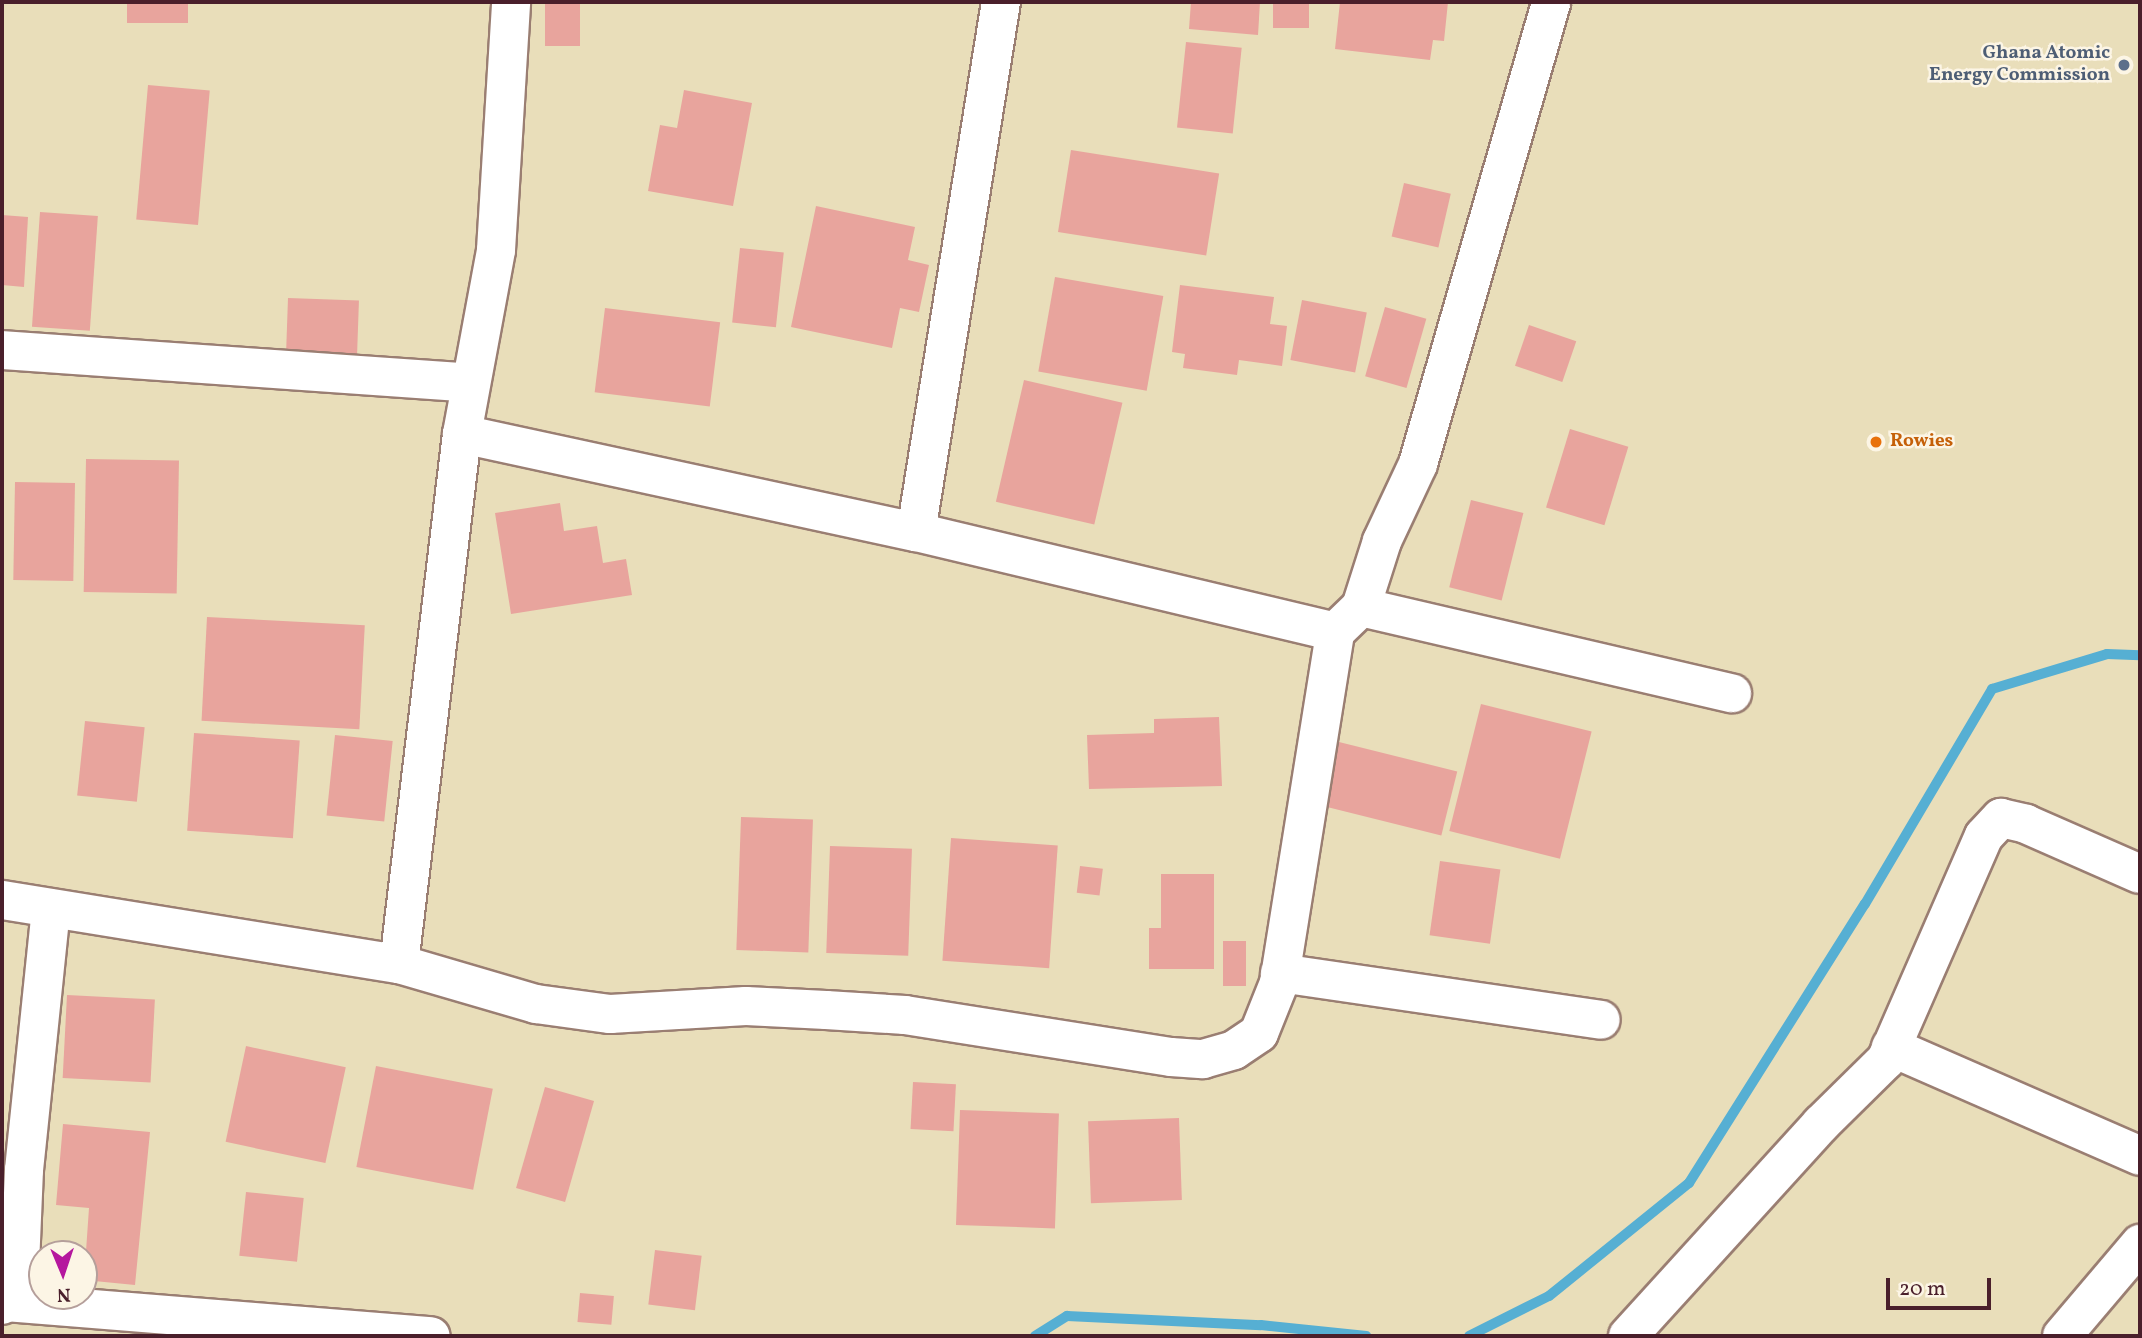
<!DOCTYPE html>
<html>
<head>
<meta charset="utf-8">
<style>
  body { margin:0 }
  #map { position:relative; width:2142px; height:1338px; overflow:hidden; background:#e9deba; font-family:Vollkorn,serif }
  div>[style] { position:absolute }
  .stream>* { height:10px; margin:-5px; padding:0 5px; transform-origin:5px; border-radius:5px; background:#56afd3 }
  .building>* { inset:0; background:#e8a49d; transform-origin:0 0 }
  .roads { filter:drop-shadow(2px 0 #9a7e72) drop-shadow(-2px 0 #9a7e72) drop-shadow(0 2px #9a7e72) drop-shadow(0 -2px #9a7e72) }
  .minor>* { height:38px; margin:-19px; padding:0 19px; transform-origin:19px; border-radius:19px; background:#fff }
  .dots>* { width:19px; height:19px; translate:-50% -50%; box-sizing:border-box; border:4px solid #fcf5e5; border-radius:50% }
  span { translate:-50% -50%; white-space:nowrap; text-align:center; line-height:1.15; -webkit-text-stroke:5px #fcf5e5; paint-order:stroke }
  .service-label { font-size:19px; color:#4e5e75; font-weight:700 }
  .right { translate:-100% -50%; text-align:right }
  .food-label { font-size:19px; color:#c56008; font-weight:700 }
  .left { translate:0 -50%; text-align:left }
  .frame { position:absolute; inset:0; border:4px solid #4a1f2b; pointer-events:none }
  .north { position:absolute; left:28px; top:1240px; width:70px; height:70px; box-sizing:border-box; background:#fcf5e5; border:2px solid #b59f9b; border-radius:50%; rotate:178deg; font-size:19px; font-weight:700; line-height:28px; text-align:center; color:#4a1f2b }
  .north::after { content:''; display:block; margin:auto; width:24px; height:32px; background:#b5179e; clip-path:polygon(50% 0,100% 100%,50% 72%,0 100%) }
  .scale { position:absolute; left:1886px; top:1278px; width:105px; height:32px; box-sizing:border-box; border:4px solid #4a1f2b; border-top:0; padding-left:9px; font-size:21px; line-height:24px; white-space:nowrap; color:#4a1f2b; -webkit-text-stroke:5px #fcf5e5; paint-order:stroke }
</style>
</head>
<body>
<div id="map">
  <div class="stream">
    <div style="left:1035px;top:1336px;width:38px;rotate:-32deg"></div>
    <div style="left:1067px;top:1316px;width:194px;rotate:2.7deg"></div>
    <div style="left:1261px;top:1325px;width:106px;rotate:6deg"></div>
    <div style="left:1469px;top:1336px;width:89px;rotate:-26.6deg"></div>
    <div style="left:1549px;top:1296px;width:180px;rotate:-38.9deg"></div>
    <div style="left:1689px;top:1183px;width:330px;rotate:-57.8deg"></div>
    <div style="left:1865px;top:904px;width:250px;rotate:-59.4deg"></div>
    <div style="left:1992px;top:689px;width:120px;rotate:-16.9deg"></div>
    <div style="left:2107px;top:654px;width:33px;rotate:2deg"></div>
  </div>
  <div class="building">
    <div style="left:127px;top:2px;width:61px;height:21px"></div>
    <div style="left:545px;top:2px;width:35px;height:44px"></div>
    <div style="clip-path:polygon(1191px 2px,1260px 2px,1258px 35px,1189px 29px)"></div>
    <div style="left:1273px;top:2px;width:36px;height:26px"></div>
    <div style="clip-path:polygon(1340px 2px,1448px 2px,1444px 41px,1433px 40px,1430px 60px,1335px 49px)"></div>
    <div style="left:1186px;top:42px;width:56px;height:86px;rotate:6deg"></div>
    <div style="left:148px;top:85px;width:62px;height:135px;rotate:5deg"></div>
    <div style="clip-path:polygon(684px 90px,752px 103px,733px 206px,648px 191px,660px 125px,677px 128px)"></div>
    <div style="left:1071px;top:150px;width:150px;height:83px;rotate:9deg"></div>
    <div style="left:1404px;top:183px;width:48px;height:55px;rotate:13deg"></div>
    <div style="clip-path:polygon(816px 206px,915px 227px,908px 260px,929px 265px,919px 312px,900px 308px,892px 348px,791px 327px)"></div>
    <div style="left:40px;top:212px;width:58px;height:115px;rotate:4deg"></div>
    <div style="clip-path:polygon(2px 215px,28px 217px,24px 287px,2px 285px)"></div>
    <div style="left:740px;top:248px;width:44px;height:75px;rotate:6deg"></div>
    <div style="left:1055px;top:277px;width:110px;height:96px;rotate:10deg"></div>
    <div style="clip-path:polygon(1180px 285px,1274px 297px,1270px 324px,1287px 326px,1282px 366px,1239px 360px,1237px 375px,1183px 368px,1185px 354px,1172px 352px)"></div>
    <div style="left:288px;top:298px;width:71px;height:54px;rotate:2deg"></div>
    <div style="left:1302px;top:300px;width:66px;height:61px;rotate:11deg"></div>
    <div style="left:1385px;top:307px;width:43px;height:72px;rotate:16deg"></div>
    <div style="left:605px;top:308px;width:116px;height:85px;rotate:7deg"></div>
    <div style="left:1529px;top:325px;width:50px;height:43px;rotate:19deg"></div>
    <div style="left:1024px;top:380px;width:101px;height:125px;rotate:13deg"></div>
    <div style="left:1570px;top:429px;width:61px;height:82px;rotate:17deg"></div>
    <div style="left:86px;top:459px;width:93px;height:133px;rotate:1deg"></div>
    <div style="left:15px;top:482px;width:60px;height:98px;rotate:1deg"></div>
    <div style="left:1471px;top:500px;width:54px;height:90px;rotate:14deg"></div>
    <div style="clip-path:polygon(560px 503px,564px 531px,597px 526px,603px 563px,626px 559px,632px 595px,511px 614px,495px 513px)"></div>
    <div style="left:207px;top:617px;width:158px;height:104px;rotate:3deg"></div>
    <div style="left:1481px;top:704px;width:114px;height:131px;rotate:14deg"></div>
    <div style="clip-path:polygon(1219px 717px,1222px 786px,1089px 789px,1087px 735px,1154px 733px,1154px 719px)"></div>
    <div style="left:85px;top:721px;width:60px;height:75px;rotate:6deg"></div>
    <div style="left:194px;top:733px;width:106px;height:98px;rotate:4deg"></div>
    <div style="left:335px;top:735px;width:58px;height:81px;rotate:6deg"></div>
    <div style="left:1335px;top:741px;width:126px;height:66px;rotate:14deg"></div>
    <div style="left:741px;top:817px;width:72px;height:133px;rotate:2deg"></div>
    <div style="left:951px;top:838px;width:107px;height:123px;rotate:4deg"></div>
    <div style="left:830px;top:846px;width:82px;height:107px;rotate:2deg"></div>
    <div style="left:1440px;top:861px;width:61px;height:75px;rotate:8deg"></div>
    <div style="left:1080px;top:866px;width:23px;height:27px;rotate:7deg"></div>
    <div style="clip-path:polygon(1161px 874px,1214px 874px,1214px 969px,1149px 969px,1149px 928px,1161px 928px)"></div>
    <div style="left:1223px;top:941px;width:23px;height:45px"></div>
    <div style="left:67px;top:995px;width:88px;height:83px;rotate:3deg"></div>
    <div style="left:246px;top:1046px;width:102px;height:98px;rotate:12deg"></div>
    <div style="left:376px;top:1066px;width:119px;height:103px;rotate:11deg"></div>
    <div style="left:913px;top:1082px;width:43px;height:47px;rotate:3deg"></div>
    <div style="left:545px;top:1087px;width:51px;height:105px;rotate:16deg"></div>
    <div style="left:960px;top:1110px;width:99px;height:115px;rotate:2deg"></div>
    <div style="left:1179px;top:1118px;width:82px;height:91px;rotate:88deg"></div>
    <div style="clip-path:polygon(63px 1124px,150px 1132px,135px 1285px,84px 1280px,89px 1208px,56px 1205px)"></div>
    <div style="left:246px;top:1192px;width:58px;height:64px;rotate:6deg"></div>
    <div style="left:655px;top:1250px;width:47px;height:55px;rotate:7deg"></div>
    <div style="left:580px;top:1293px;width:34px;height:29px;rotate:5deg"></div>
  </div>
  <div class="roads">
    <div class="minor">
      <div style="left:2px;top:350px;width:469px;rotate:4deg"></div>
      <div style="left:462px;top:434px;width:464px;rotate:12.2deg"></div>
      <div style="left:916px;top:532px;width:431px;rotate:13.4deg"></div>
      <div style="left:916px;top:532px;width:537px;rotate:-80.89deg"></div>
      <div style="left:1361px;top:607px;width:381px;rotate:13.1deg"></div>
      <div style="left:2px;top:900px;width:402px;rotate:9.2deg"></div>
      <div style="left:399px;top:964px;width:143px;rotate:16.3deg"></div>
      <div style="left:536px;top:1004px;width:75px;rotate:7.7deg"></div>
      <div style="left:610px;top:1014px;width:136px;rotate:-3.4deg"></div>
      <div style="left:746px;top:1006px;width:80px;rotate:2.9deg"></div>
      <div style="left:826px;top:1010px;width:79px;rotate:3.6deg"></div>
      <div style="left:905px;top:1015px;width:269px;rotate:9deg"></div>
      <div style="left:1171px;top:1057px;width:32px;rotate:4deg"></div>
      <div style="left:1203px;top:1059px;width:32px;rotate:-16deg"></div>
      <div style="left:1234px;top:1050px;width:30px;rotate:-34deg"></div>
      <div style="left:1259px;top:1033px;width:54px;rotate:-68.2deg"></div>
      <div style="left:1279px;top:983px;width:355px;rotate:-80.9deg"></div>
      <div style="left:1335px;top:632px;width:36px;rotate:-44deg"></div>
      <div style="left:1361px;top:607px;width:69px;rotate:-72.3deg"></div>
      <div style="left:1382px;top:541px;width:85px;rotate:-64.9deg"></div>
      <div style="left:1418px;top:464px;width:481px;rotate:-73.9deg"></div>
      <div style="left:399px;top:964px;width:534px;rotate:-83.22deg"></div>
      <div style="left:462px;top:434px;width:187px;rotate:-79.5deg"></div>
      <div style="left:496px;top:250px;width:248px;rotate:-86.5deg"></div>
      <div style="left:1280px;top:973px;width:324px;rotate:8.3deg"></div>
      <div style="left:1891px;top:1047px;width:272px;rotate:23.6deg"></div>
      <div style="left:6px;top:1302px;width:426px;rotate:4.6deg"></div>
      <div style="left:2px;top:1305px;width:24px;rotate:-52deg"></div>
      <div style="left:17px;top:1286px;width:21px;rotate:-82deg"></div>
      <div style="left:20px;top:1265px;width:95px;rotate:-87.6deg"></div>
      <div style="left:24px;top:1170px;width:263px;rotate:-84.1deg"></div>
      <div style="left:1628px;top:1336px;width:287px;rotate:-47.7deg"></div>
      <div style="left:1821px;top:1124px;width:91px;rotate:-44.6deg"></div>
      <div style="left:1886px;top:1060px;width:244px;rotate:-66.4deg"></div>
      <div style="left:1984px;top:836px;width:25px;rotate:-47deg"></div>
      <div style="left:2001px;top:818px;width:26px;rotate:13deg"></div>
      <div style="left:2026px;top:824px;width:124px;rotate:23.7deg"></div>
      <div style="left:2062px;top:1336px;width:121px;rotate:-49.7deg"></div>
    </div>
  </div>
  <div class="dots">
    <div style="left:2124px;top:65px;background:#5c6f8a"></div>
    <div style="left:1876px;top:442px;background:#e8710a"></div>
  </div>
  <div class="service-label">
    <span class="right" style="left:2110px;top:65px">Ghana Atomic<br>Energy Commission</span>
  </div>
  <div class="food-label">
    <span class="left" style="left:1890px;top:442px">Rowies</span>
  </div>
  <div class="frame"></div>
  <div class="north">N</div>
  <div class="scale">20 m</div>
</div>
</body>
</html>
